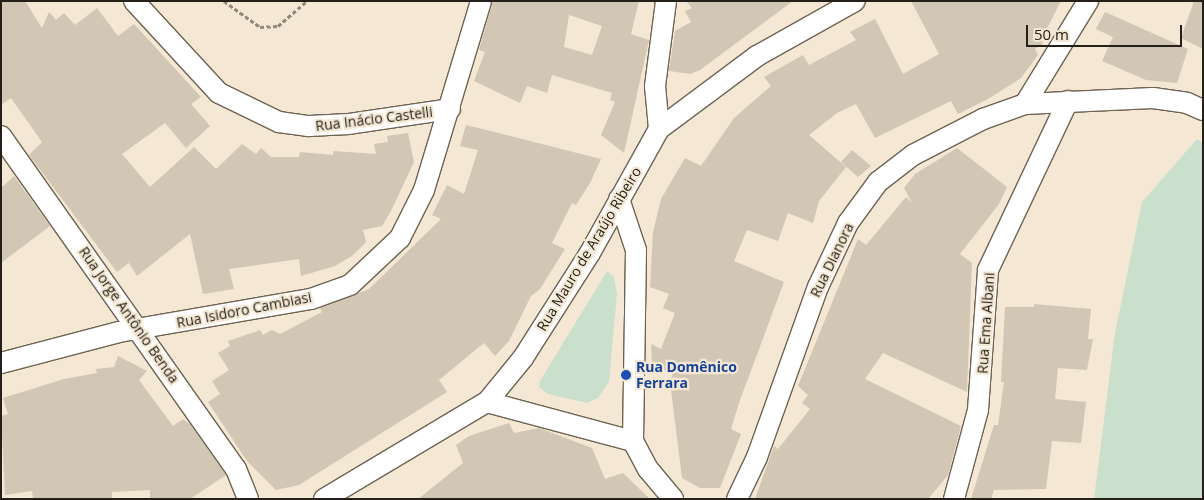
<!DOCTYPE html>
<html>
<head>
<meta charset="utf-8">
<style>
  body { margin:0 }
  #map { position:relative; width:1204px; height:500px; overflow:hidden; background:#f4e7d4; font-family:"Open Sans",sans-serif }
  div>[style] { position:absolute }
  .green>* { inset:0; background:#cae0cc }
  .building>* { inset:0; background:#d2c6b4 }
  .path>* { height:3px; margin-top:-1.5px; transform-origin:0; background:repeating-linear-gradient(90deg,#92897c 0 4px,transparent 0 6.5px) }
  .roads { filter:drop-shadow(1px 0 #6e6353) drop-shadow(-1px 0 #6e6353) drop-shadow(0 1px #6e6353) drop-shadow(0 -1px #6e6353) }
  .street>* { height:20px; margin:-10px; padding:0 10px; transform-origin:10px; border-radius:10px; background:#fff }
  .dots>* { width:14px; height:14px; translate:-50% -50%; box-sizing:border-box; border:2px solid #f4e7d4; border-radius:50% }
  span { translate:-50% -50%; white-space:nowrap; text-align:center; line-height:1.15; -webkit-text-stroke:4.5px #f4e7d4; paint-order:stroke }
  .street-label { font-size:14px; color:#242019 }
  .transit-label { font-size:14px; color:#164399; font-weight:700 }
  .left { translate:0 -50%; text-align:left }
  .frame { position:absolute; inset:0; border:2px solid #242019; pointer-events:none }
  .scale { position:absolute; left:1026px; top:25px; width:156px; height:22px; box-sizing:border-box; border:2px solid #242019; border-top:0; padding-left:6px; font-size:15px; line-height:18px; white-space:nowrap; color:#242019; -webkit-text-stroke:4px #f4e7d4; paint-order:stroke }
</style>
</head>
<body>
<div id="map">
  <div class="green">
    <div style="clip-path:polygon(1197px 139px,1203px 143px,1203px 499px,1094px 499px,1115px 333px,1142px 202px)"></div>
    <div style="clip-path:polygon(607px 271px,614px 277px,617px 294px,609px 382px,598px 398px,587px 403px,548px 394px,539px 387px,540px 381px)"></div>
  </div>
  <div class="building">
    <div style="clip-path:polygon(1px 1px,25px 1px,42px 28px,49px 12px,56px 20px,64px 13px,75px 25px,97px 8px,118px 36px,134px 24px,201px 97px,191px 104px,210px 126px,186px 148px,165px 123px,122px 154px,150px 187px,194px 147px,216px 169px,242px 144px,256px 154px,261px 148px,271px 157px,299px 157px,300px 152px,333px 155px,333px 151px,376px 154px,374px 144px,388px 142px,387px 136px,408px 133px,414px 162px,391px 211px,382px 226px,363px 230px,366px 242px,352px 256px,335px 266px,301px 276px,299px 259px,229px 269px,234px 289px,203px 294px,190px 234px,137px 276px,129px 263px,117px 272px,29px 155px,42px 142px,11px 98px,1px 105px)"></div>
    <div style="clip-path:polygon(evenodd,493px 1px,639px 1px,631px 34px,649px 40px,624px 153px,601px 135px,615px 102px,610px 100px,612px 93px,552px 75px,547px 93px,527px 86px,520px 103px,474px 81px,485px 52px,479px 50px,493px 1px,569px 15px,602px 26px,592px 55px,564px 47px,569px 15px)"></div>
    <div style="clip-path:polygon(686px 1px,793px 1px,700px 70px,690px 74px,669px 71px,675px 31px,691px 22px,685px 11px,692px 8px)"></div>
    <div style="clip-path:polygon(911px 1px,1061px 1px,1041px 40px,1043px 44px,1035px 49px,1038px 55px,1021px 78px,988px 99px,958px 114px,951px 101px,875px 138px,856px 104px,837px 113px,809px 135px,846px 167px,819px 201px,813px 223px,788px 213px,778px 241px,747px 230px,734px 261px,784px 282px,740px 400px,731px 429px,741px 434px,720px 488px,700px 488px,682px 478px,670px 382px,673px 373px,652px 365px,651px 344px,661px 349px,675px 313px,663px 308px,669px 294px,650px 287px,653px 232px,661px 199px,685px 158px,701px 166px,734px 118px,771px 86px,764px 77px,803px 55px,809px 65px,856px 40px,850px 32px,875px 19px,903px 74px,939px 54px)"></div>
    <div style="clip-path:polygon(1194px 1px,1203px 1px,1203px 49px,1181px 38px)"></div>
    <div style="clip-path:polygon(1105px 12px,1188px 49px,1177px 83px,1146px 80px,1102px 61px,1113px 37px,1096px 29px)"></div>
    <div style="clip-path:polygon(466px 125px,601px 159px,590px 183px,576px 205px,572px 203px,552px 243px,565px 249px,540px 289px,531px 296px,509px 341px,495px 356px,484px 343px,439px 380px,447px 392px,299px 485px,276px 490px,247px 461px,208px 402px,220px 394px,212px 381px,229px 370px,218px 353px,230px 346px,228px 341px,260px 330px,263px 335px,272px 330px,280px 334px,322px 312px,320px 308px,369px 289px,441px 219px,432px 215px,447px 185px,464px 194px,478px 150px,460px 146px)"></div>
    <div style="clip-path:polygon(957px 148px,1007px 187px,999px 204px,960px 254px,972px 263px,967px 392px,883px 353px,865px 379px,961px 426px,948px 475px,928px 499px,755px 499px,774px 446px,778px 449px,810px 409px,802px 403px,808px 395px,798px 386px,858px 239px,866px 245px,906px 197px,912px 203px,904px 188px,915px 174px)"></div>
    <div style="clip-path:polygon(852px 150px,871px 166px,858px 177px,841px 162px)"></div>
    <div style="clip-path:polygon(14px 176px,50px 226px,1px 263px,1px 188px)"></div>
    <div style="clip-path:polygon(1034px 304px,1091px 309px,1088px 339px,1093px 339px,1087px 370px,1058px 368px,1055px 399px,1086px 402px,1081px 443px,1052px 441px,1046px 489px,994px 490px,991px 499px,971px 499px,994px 425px,998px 425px,1004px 382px,1001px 382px,1005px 307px,1034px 307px)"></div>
    <div style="clip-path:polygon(118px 356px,147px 371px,139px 380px,173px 426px,183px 419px,190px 424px,226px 475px,190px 499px,150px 499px,150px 490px,112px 492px,112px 499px,33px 499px,32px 491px,5px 495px,1px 416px,8px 414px,3px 398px,64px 379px,97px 373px,96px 369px,114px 367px)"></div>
    <div style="clip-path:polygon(509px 423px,514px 433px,539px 428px,592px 448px,605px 479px,623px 473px,650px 499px,418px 499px,463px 463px,456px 445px,469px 436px)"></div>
  </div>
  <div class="path">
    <div style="left:224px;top:1px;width:44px;rotate:35.8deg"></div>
    <div style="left:260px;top:27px;width:18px;rotate:-3deg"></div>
    <div style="left:278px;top:26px;width:38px;rotate:-41deg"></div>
  </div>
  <div class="roads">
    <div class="street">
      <div style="left:134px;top:1px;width:125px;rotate:47.3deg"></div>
      <div style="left:219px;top:93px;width:67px;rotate:25.8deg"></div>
      <div style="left:279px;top:122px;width:30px;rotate:8deg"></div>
      <div style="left:309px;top:126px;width:40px;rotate:-2.9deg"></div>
      <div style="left:349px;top:124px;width:102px;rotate:-8.4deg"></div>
      <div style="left:1025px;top:104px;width:121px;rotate:-58.5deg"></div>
      <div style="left:659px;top:129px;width:43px;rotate:-95.3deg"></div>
      <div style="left:655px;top:86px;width:86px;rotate:-82.6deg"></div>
      <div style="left:1px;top:136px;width:408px;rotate:54.8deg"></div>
      <div style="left:236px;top:469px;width:32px;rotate:68deg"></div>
      <div style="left:619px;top:199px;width:54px;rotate:71.6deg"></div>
      <div style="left:636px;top:250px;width:191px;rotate:90.9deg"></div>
      <div style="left:633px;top:441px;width:32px;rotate:62deg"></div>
      <div style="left:648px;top:469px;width:39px;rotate:50deg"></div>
      <div style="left:1px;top:363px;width:122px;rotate:-14.7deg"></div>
      <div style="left:119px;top:332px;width:195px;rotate:-9.8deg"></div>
      <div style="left:311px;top:299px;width:41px;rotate:-19.7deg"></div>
      <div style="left:350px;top:285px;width:69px;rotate:-43.2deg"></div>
      <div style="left:400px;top:238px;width:54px;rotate:-63.4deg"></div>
      <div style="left:424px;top:190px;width:197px;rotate:-73.2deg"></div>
      <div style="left:487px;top:402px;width:151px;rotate:15deg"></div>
      <div style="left:324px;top:499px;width:190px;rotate:-30.8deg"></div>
      <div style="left:487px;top:402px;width:57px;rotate:-50.7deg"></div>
      <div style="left:523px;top:358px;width:125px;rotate:-57.5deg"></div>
      <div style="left:590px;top:253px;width:142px;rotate:-60.9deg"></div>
      <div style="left:659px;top:129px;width:122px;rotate:-36.7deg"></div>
      <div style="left:757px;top:56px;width:112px;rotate:-29.3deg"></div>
      <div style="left:737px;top:499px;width:47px;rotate:-64.5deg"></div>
      <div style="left:757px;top:457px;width:181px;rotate:-70.3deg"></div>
      <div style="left:818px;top:287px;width:71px;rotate:-64.9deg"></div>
      <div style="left:848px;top:223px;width:51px;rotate:-53.8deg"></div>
      <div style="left:878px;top:182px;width:44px;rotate:-37.6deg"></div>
      <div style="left:913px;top:155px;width:79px;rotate:-27.2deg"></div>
      <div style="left:983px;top:119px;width:45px;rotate:-19.7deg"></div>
      <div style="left:1025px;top:104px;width:128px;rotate:-2.7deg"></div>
      <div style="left:1153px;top:98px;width:34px;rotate:8deg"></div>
      <div style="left:1187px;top:103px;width:17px;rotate:24deg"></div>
      <div style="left:954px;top:499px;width:92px;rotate:-74.9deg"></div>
      <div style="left:978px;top:410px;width:140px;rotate:-85.9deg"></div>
      <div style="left:988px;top:270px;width:187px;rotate:-64.7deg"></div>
    </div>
  </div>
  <div class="dots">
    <div style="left:626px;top:375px;background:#1a4fb4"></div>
  </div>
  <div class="street-label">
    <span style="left:374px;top:119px;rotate:-7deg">Rua Inácio Castelli</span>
    <span style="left:589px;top:249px;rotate:-59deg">Rua Mauro de Araújo Ribeiro</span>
    <span style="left:832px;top:260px;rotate:-64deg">Rua Dianora</span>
    <span style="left:244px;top:310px;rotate:-11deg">Rua Isidoro Cambiasi</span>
    <span style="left:129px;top:315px;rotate:55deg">Rua Jorge Antônio Benda</span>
    <span style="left:986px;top:323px;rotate:-86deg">Rua Ema Albani</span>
  </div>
  <div class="transit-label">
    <span class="left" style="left:636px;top:375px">Rua Domênico<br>Ferrara</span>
  </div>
  <div class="frame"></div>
  <div class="scale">50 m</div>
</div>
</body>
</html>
